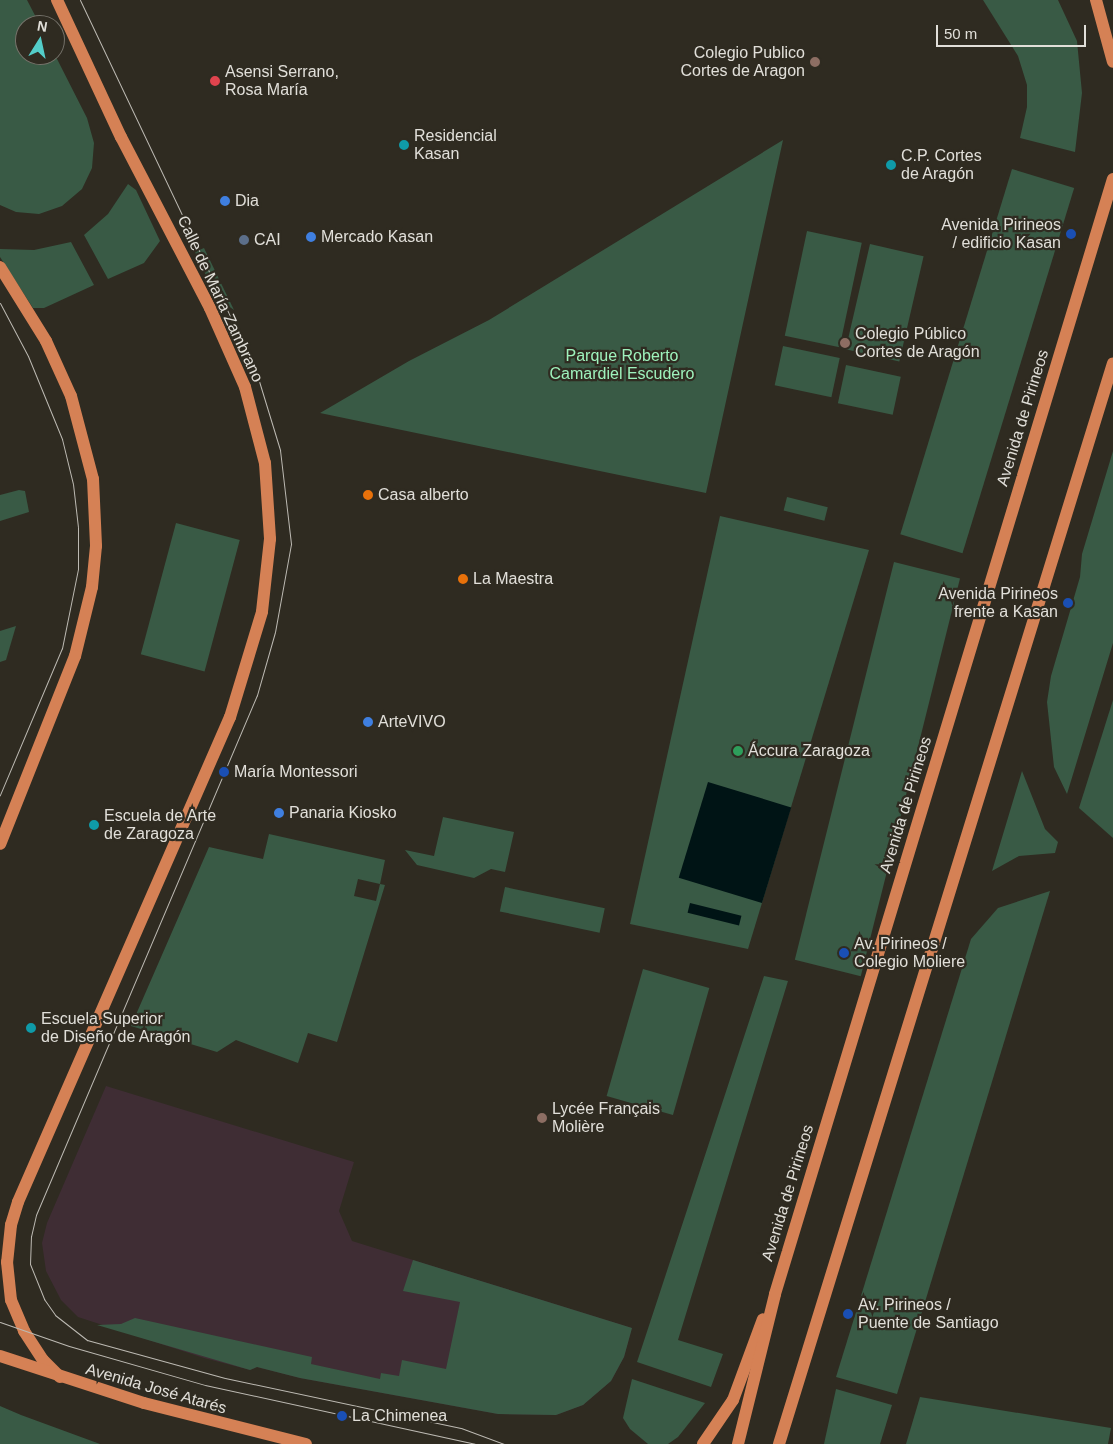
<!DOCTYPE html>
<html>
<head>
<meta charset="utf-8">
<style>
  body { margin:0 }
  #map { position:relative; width:1113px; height:1444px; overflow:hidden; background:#2f2b21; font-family:Arial,sans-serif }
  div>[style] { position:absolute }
  .industrial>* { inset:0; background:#3f2d34 }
  .green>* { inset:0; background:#395a45; transform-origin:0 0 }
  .water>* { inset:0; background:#001415; transform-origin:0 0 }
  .major>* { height:12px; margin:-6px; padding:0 6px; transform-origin:6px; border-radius:6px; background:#d58155 }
  .tram>* { height:1px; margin:-0.5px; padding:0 0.5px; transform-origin:0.5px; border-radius:0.5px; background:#bdbab3 }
  .dots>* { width:14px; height:14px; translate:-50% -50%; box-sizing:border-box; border:2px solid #2f2b21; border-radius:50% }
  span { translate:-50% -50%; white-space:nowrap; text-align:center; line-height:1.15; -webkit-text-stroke:4.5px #2f2b21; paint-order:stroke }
  .poi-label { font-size:16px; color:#e1dfd9 }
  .right { translate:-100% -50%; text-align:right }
  .left { translate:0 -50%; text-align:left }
  .street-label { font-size:16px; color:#e1dfd9 }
  .park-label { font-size:16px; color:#9ef2bc }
  .north { position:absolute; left:15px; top:15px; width:50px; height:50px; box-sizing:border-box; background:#2f2b21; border:1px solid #76736b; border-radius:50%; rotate:10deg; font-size:14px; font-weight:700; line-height:20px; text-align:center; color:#e1dfd9 }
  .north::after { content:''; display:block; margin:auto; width:18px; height:22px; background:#53cdc9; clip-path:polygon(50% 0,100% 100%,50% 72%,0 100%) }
  .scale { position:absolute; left:936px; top:25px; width:150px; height:22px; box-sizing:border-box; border:2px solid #e1dfd9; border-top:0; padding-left:6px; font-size:15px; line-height:18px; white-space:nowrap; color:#e1dfd9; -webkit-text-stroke:4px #2f2b21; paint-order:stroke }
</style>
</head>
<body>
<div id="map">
  <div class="industrial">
    <div style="clip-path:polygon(106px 1086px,354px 1162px,339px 1211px,352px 1241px,632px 1328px,624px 1357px,611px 1381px,583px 1405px,556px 1415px,498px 1414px,300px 1378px,257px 1367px,250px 1370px,204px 1358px,78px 1317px,61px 1300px,46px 1271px,42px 1243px,47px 1223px)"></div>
  </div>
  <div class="green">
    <div style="clip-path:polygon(0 0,27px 0,40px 25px,25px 25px,25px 55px,55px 55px,87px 118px,94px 143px,92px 168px,82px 189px,62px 206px,39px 214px,16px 212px,0 205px)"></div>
    <div style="clip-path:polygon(983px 0,1058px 0,1077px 41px,1082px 93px,1075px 152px,1020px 138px,1027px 107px,1027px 85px,1018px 56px)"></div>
    <div style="clip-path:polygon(783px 140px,706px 493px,320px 413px,409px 361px,489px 320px)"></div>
    <div style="left:1012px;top:169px;width:65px;height:382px;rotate:17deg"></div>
    <div style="clip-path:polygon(128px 184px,136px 190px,160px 241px,144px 263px,108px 279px,84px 235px,108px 214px)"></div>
    <div style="left:807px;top:231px;width:56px;height:107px;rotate:12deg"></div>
    <div style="clip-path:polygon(71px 242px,94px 285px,44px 308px,33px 308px,0 257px,0 249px,34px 250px)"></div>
    <div style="left:870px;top:244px;width:55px;height:108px;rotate:13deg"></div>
    <div style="clip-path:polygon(204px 248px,234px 310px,216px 297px,195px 252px)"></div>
    <div style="left:783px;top:346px;width:58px;height:40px;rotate:12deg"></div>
    <div style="left:846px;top:365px;width:56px;height:39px;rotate:12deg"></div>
    <div style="clip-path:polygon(1113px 451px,1113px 643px,1067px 794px,1054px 767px,1047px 702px,1051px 676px,1080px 577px,1082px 554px)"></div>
    <div style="clip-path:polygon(19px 490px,25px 491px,29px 512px,0 521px,0 495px)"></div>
    <div style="left:787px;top:497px;width:42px;height:14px;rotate:14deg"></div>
    <div style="clip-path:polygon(720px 516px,869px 550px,748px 949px,630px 924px)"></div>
    <div style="left:176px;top:523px;width:66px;height:136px;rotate:15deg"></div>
    <div style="left:894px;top:562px;width:68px;height:410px;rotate:14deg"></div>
    <div style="clip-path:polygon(16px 626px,6px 660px,0 662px,0 631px)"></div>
    <div style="clip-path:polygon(1113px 700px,1113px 838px,1079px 808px)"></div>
    <div style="clip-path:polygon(1022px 771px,1045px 829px,1058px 842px,1055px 853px,1019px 856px,992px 871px)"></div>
    <div style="clip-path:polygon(443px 817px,514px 832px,505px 872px,491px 869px,474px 878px,417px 865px,405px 850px,434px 856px)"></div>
    <div style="clip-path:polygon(evenodd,269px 834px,385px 860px,380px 884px,385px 885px,337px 1042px,308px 1033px,298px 1063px,236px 1040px,217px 1052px,131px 1026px,209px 847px,263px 859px,269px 834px,358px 879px,380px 884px,376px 901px,354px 896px,358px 879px)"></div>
    <div style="left:505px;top:887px;width:102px;height:25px;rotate:12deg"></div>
    <div style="clip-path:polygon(1050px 891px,897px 1394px,836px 1377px,971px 939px,998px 908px)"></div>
    <div style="left:643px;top:969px;width:69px;height:132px;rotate:16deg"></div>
    <div style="clip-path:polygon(764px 976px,788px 981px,678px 1340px,723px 1354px,711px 1387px,637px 1362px)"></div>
    <div style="clip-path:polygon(413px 1260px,632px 1328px,624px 1357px,611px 1381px,583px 1405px,556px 1415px,498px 1414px,300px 1378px,257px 1367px,250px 1370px,97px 1325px,121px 1324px,135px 1318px,312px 1357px,311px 1364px,380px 1379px,381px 1373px,399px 1376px,402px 1360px,446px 1369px,460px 1302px,403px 1291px)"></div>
    <div style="clip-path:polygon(632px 1379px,705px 1403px,678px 1437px,668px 1444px,648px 1444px,630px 1429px,623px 1418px)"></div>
    <div style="clip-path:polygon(836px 1389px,892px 1405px,880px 1444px,824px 1444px)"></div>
    <div style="clip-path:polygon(920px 1397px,1111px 1428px,1108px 1444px,906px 1444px)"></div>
    <div style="clip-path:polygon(0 1406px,21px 1415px,100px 1444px,0 1444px)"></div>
  </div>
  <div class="water">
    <div style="left:708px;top:782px;width:87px;height:100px;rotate:17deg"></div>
    <div style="left:690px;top:903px;width:53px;height:10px;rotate:14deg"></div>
  </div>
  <div class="major">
    <div style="left:57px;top:0;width:151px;rotate:65deg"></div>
    <div style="left:121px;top:137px;width:193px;rotate:62.5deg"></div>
    <div style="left:210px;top:308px;width:86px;rotate:66.1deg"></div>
    <div style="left:245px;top:387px;width:79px;rotate:75.3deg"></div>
    <div style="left:265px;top:463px;width:76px;rotate:86.2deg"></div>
    <div style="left:270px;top:539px;width:73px;rotate:96.3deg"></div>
    <div style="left:262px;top:612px;width:110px;rotate:106.9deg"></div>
    <div style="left:230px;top:717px;width:529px;rotate:113.61deg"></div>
    <div style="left:18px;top:1202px;width:24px;rotate:107deg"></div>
    <div style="left:11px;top:1225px;width:37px;rotate:96deg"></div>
    <div style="left:7px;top:1262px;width:38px;rotate:84deg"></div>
    <div style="left:11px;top:1300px;width:34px;rotate:67deg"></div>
    <div style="left:24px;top:1331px;width:35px;rotate:57deg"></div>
    <div style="left:43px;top:1360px;width:24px;rotate:45deg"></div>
    <div style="left:1096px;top:0;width:64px;rotate:74.7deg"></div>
    <div style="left:0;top:267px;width:87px;rotate:58.1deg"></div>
    <div style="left:46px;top:341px;width:60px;rotate:65.6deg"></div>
    <div style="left:71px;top:396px;width:86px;rotate:75.2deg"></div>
    <div style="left:93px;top:479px;width:67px;rotate:87.4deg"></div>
    <div style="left:96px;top:546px;width:41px;rotate:95.6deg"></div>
    <div style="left:92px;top:587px;width:71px;rotate:103.8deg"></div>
    <div style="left:75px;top:656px;width:202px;rotate:111.7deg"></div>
    <div style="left:0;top:1356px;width:151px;rotate:18.1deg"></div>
    <div style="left:144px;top:1403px;width:167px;rotate:14.2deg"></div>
    <div style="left:703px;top:1444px;width:53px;rotate:-55.7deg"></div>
    <div style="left:733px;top:1400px;width:86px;rotate:-69.7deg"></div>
    <div style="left:738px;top:1444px;width:154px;rotate:-76.1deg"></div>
    <div style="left:775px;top:1294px;width:1165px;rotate:-73.14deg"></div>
    <div style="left:779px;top:1444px;width:1131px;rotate:-72.83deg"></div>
  </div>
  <div class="tram">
    <div style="left:80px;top:0;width:407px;rotate:64.6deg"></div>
    <div style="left:255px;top:368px;width:86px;rotate:73deg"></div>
    <div style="left:280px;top:450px;width:95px;rotate:83.3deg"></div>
    <div style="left:291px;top:544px;width:89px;rotate:100.3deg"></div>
    <div style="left:275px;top:632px;width:66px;rotate:105.9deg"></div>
    <div style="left:257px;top:695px;width:565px;rotate:113.03deg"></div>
    <div style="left:36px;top:1215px;width:22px;rotate:103deg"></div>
    <div style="left:31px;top:1236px;width:28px;rotate:92deg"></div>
    <div style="left:30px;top:1264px;width:38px;rotate:68deg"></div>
    <div style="left:44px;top:1299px;width:19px;rotate:55deg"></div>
    <div style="left:55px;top:1315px;width:41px;rotate:38deg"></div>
    <div style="left:87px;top:1340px;width:143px;rotate:15.4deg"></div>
    <div style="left:225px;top:1378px;width:241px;rotate:12deg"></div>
    <div style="left:461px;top:1428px;width:46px;rotate:20.4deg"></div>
    <div style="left:0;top:303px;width:60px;rotate:62.2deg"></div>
    <div style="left:28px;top:356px;width:90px;rotate:67.7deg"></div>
    <div style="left:62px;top:439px;width:46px;rotate:76.3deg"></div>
    <div style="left:73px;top:484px;width:43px;rotate:83.4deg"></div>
    <div style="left:78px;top:527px;width:42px;rotate:90deg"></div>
    <div style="left:78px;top:569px;width:81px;rotate:101.4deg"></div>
    <div style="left:62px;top:648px;width:160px;rotate:112.9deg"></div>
    <div style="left:0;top:1322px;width:73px;rotate:19.2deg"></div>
    <div style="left:69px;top:1346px;width:141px;rotate:16deg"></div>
    <div style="left:205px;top:1385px;width:276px;rotate:12.3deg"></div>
  </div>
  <div class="dots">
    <div style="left:815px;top:62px;background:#8d6e63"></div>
    <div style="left:215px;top:81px;background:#e0444e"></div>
    <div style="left:404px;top:145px;background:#0f9aa8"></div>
    <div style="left:891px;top:165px;background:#0f9aa8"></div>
    <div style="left:225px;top:201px;background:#3f7fe0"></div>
    <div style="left:1071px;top:234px;background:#1a4fb4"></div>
    <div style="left:311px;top:237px;background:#3f7fe0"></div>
    <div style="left:244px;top:240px;background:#5c6f8a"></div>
    <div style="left:845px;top:343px;background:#8d6e63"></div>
    <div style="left:368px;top:495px;background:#e8710a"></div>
    <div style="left:463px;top:579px;background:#e8710a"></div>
    <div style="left:1068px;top:603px;background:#1a4fb4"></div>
    <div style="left:368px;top:722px;background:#3f7fe0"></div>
    <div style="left:738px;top:751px;background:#2e9e5b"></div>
    <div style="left:224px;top:772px;background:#1a4fb4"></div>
    <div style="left:279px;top:813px;background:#3f7fe0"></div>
    <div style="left:94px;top:825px;background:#0f9aa8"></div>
    <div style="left:844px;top:953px;background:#1a4fb4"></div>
    <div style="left:31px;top:1028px;background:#0f9aa8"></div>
    <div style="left:542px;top:1118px;background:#8d6e63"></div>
    <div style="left:848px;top:1314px;background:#1a4fb4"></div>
    <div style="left:342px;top:1416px;background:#1a4fb4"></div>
  </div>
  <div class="poi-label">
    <span class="right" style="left:805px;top:62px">Colegio Publico<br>Cortes de Aragon</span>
    <span class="left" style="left:225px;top:81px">Asensi Serrano,<br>Rosa María</span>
    <span class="left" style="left:414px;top:145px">Residencial<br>Kasan</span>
    <span class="left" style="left:901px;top:165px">C.P. Cortes<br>de Aragón</span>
    <span class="left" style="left:235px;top:201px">Dia</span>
    <span class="right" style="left:1061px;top:234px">Avenida Pirineos<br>/ edificio Kasan</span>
    <span class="left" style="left:321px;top:237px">Mercado Kasan</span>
    <span class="left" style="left:254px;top:240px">CAI</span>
    <span class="left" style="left:855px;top:343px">Colegio Público<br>Cortes de Aragón</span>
    <span class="left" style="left:378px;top:495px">Casa alberto</span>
    <span class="left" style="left:473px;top:579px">La Maestra</span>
    <span class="right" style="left:1058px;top:603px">Avenida Pirineos<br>frente a Kasan</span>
    <span class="left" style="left:378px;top:722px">ArteVIVO</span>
    <span class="left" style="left:748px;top:751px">Áccura Zaragoza</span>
    <span class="left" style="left:234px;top:772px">María Montessori</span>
    <span class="left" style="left:289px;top:813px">Panaria Kiosko</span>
    <span class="left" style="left:104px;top:825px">Escuela de Arte<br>de Zaragoza</span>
    <span class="left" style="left:854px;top:953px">Av. Pirineos /<br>Colegio Moliere</span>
    <span class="left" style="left:41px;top:1028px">Escuela Superior<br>de Diseño de Aragón</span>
    <span class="left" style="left:552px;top:1118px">Lycée Français<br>Molière</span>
    <span class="left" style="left:858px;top:1314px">Av. Pirineos /<br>Puente de Santiago</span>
    <span class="left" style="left:352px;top:1416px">La Chimenea</span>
  </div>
  <div class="street-label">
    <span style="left:220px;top:299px;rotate:65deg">Calle de María Zambrano</span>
    <span style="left:1023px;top:418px;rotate:-73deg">Avenida de Pirineos</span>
    <span style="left:906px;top:805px;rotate:-73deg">Avenida de Pirineos</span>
    <span style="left:788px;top:1193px;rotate:-73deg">Avenida de Pirineos</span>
    <span style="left:156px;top:1389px;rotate:16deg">Avenida José Atarés</span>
  </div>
  <div class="park-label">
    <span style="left:622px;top:365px">Parque Roberto<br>Camardiel Escudero</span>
  </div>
  <div class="north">N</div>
  <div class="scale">50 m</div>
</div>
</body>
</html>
